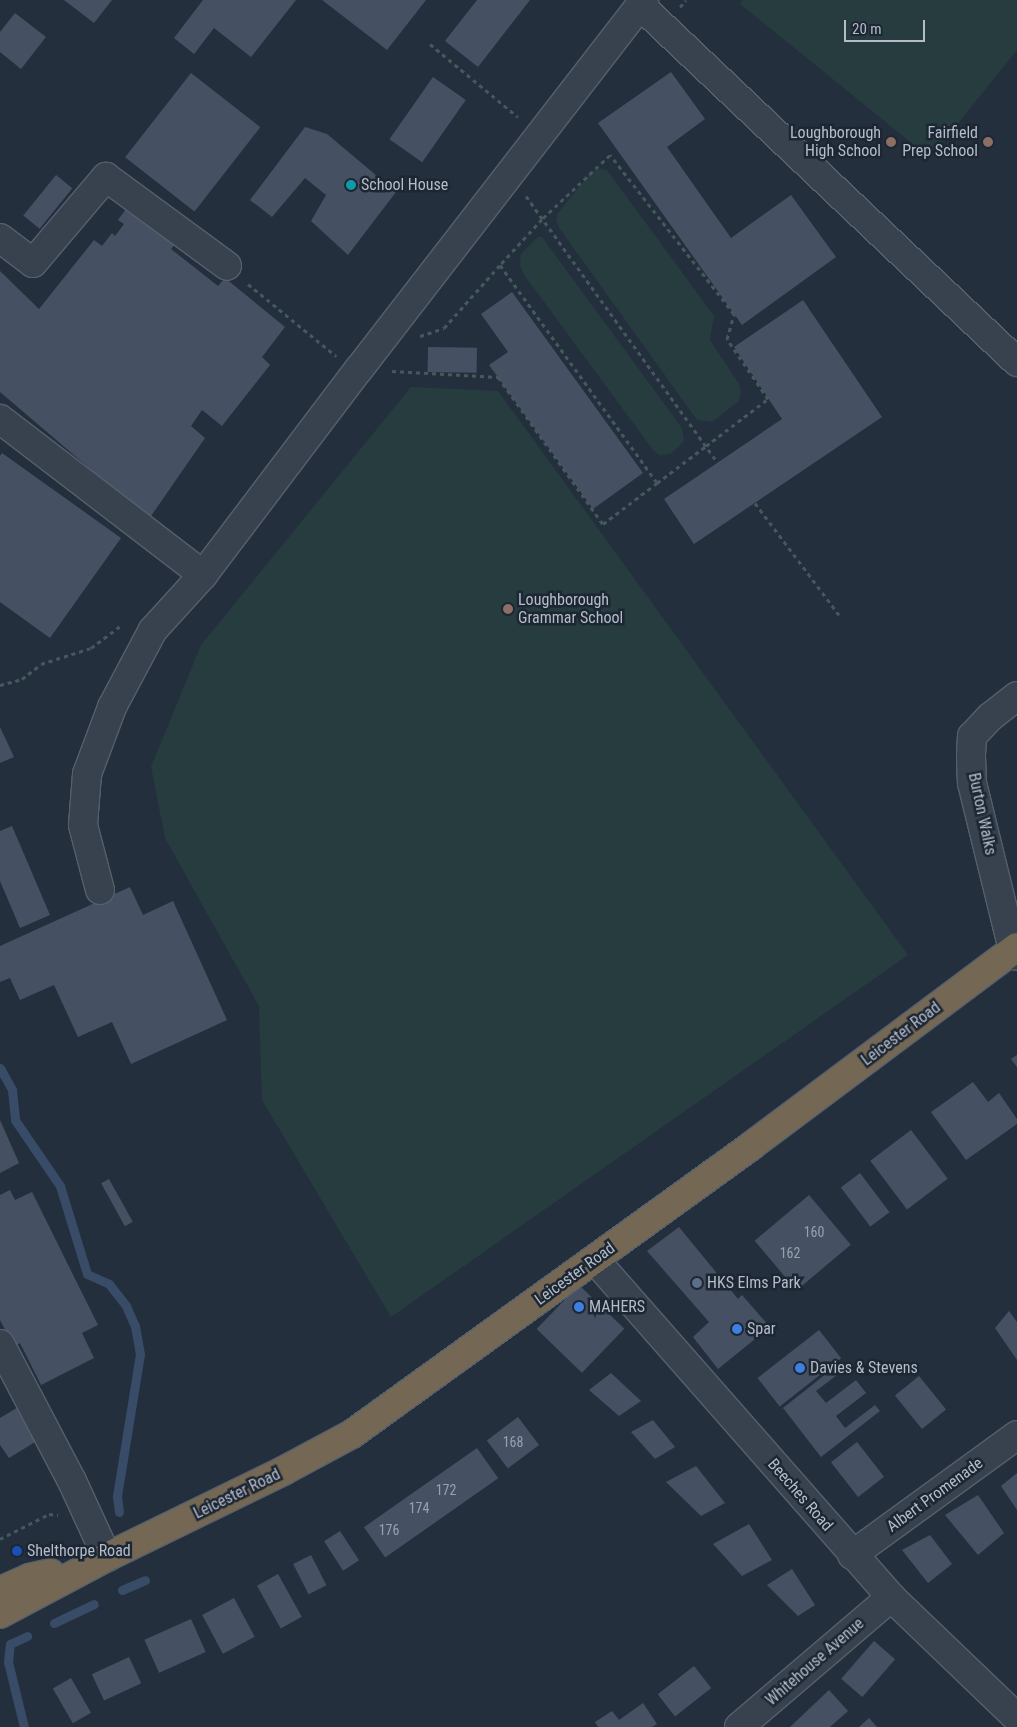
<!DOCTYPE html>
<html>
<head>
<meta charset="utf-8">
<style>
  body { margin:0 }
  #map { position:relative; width:1017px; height:1727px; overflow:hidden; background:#242f3e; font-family:"Roboto Condensed",sans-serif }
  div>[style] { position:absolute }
  .green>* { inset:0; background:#263c3f }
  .stream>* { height:9px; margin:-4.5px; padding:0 4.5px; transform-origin:4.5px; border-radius:4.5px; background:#394c67 }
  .building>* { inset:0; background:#455162; transform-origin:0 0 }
  .path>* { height:3px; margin-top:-1.5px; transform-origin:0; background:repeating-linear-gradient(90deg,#44595c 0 4px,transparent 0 8px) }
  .roads { filter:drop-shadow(1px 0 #565f6c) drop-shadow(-1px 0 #565f6c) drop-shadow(0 1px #565f6c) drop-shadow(0 -1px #565f6c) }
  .minor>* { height:28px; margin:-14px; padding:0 14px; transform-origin:14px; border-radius:14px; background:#38414e }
  .highway>* { height:28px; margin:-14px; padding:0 14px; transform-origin:14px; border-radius:14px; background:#746855 }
  .dots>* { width:14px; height:14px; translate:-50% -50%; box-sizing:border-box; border:2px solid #1d2633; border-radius:50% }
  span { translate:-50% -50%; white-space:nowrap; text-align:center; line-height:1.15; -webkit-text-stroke:5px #1d2633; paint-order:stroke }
  .number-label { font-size:14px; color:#98a1af }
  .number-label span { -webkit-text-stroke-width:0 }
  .poi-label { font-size:16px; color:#b4bcc9 }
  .right { translate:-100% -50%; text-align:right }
  .left { translate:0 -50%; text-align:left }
  .street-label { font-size:16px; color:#b4bcc9 }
  .scale { position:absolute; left:844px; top:20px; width:81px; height:22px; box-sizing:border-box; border:2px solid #b4bcc9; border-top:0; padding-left:6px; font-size:15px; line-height:18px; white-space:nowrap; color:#b4bcc9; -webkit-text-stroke:4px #1d2633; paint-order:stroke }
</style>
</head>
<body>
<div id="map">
  <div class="green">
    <div style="clip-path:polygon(743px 0,1017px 0,1017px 50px,930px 158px,740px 4px)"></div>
    <div style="clip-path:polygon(598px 169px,607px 170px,714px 316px,710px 340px,739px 384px,741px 392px,739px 401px,712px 422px,697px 420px,560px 229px,556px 220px,557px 214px,592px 171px)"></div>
    <div style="clip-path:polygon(538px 237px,542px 237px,682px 428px,684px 441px,675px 450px,670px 454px,659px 455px,653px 450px,525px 276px,520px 266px,521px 254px)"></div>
    <div style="clip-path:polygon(411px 387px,498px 391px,908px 955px,391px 1317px,262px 1100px,259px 1006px,165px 838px,151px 767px,201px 645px)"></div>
  </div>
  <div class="stream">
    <div style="left:0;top:1068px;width:25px;rotate:61deg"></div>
    <div style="left:12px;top:1090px;width:30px;rotate:84deg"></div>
    <div style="left:15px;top:1120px;width:80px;rotate:55.7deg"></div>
    <div style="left:60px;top:1186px;width:92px;rotate:72.9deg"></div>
    <div style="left:87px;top:1274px;width:24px;rotate:24deg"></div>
    <div style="left:109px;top:1284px;width:28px;rotate:52deg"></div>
    <div style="left:126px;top:1306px;width:22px;rotate:66deg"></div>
    <div style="left:135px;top:1326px;width:28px;rotate:80deg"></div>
    <div style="left:140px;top:1354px;width:144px;rotate:99.2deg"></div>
    <div style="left:117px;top:1496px;width:16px;rotate:83deg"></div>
    <div style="left:122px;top:1590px;width:25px;rotate:-23deg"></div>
    <div style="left:54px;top:1623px;width:44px;rotate:-25.4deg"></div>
    <div style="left:24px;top:1727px;width:67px;rotate:-103.8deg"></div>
    <div style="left:8px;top:1662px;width:18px;rotate:-84deg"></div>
    <div style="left:10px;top:1644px;width:19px;rotate:-25deg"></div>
  </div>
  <div class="building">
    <div style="clip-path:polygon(64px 0,112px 0,94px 23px)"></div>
    <div style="clip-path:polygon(203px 0,296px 0,251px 57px,214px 28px,194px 54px,174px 38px)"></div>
    <div style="clip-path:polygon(322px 0,426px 0,387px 50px)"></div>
    <div style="clip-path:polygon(477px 0,530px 0,478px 67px,445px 41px)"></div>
    <div style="clip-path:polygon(15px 13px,46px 37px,21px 69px,0 52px,0 32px)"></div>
    <div style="clip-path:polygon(671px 72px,705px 119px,667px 147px,731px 238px,791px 195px,836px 257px,742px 325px,598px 123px)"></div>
    <div style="left:191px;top:73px;width:88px;height:107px;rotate:38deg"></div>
    <div style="left:433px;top:77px;width:40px;height:76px;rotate:35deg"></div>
    <div style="clip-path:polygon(305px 127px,327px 134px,396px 192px,348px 255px,311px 221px,326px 195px,305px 178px,272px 217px,250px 200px)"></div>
    <div style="left:56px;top:175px;width:21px;height:52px;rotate:39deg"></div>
    <div style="clip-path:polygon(126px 209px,136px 217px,141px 211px,178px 241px,171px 249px,218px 286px,225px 278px,285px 327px,262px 357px,270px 365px,222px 426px,202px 410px,191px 426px,205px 438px,149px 519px,0 392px,0 271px,39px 309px,94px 240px,102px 246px,112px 233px,115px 236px,124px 224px,118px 220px)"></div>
    <div style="clip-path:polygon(512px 292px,643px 473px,593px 509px,489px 365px,508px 352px,481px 314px)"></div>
    <div style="clip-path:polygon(803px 300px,882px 417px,694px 544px,664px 499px,782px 419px,734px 347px)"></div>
    <div style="left:428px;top:347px;width:49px;height:25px;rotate:1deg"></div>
    <div style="clip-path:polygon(2px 453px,121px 538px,50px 638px,0 602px,0 456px)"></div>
    <div style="clip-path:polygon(0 727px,14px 757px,0 763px)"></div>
    <div style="clip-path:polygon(12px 826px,50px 915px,20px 928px,0 881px,0 831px)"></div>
    <div style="clip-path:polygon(130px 887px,143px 915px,173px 901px,227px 1020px,131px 1064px,112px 1022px,78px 1037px,54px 985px,20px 1000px,10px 978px,0 982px,0 946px)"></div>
    <div style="clip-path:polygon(1017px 1055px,1017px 1067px,1011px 1059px)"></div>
    <div style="clip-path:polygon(973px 1082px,988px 1102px,999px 1093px,1017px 1119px,1017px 1124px,966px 1160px,931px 1112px)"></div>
    <div style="clip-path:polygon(0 1120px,19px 1163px,0 1173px)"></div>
    <div style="left:911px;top:1130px;width:61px;height:51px;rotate:53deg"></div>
    <div style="left:860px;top:1173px;width:49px;height:24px;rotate:53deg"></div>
    <div style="left:109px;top:1179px;width:49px;height:9px;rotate:61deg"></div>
    <div style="clip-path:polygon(10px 1190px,15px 1200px,32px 1192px,98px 1325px,82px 1333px,94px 1358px,41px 1385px,20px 1343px,14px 1347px,0 1320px,0 1195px)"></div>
    <div style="left:809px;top:1195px;width:65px;height:71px;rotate:50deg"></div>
    <div style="clip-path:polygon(679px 1227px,738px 1299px,742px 1295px,770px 1327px,718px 1369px,693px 1337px,709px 1322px,647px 1251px)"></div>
    <div style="left:579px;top:1285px;width:63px;height:61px;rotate:44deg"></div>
    <div style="clip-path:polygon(1009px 1311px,1017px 1322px,1017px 1360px,995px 1328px)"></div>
    <div style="left:819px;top:1330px;width:36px;height:78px;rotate:52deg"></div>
    <div style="clip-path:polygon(841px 1362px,846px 1368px,816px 1391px,826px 1403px,856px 1380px,866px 1393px,836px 1416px,845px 1428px,875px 1405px,880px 1411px,821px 1457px,783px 1408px)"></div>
    <div style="clip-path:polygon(611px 1373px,641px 1401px,619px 1416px,589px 1390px)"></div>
    <div style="left:919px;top:1376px;width:43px;height:31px;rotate:51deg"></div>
    <div style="clip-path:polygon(20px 1406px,40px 1439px,9px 1458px,0 1445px,0 1418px)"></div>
    <div style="left:518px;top:1417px;width:35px;height:39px;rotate:53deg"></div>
    <div style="clip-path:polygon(653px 1420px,675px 1447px,655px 1459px,631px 1432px)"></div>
    <div style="left:857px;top:1442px;width:44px;height:33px;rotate:52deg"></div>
    <div style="left:477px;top:1448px;width:37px;height:138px;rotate:55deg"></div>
    <div style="clip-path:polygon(696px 1466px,725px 1503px,701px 1516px,666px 1482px)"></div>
    <div style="clip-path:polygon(1017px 1473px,1017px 1510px,1001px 1486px)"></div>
    <div style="clip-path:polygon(978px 1495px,1004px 1533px,978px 1555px,945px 1515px)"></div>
    <div style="clip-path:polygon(749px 1524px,772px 1560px,742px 1576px,713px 1544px)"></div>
    <div style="left:340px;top:1531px;width:35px;height:19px;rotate:57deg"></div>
    <div style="clip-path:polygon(930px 1535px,952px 1564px,928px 1583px,902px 1550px)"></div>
    <div style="left:311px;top:1555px;width:34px;height:20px;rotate:63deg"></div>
    <div style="clip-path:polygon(792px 1569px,815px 1605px,798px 1616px,767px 1585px)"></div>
    <div style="left:278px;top:1574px;width:49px;height:24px;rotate:61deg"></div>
    <div style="left:234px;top:1598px;width:44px;height:36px;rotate:62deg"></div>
    <div style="left:191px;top:1619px;width:36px;height:51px;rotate:66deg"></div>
    <div style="left:874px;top:1641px;width:28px;height:50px;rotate:41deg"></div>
    <div style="left:129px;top:1657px;width:29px;height:41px;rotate:65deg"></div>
    <div style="left:694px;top:1666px;width:28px;height:46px;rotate:52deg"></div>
    <div style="left:71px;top:1678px;width:40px;height:21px;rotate:60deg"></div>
    <div style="clip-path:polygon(829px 1690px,848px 1711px,830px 1727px,790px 1727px)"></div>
    <div style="clip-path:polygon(643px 1703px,657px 1724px,652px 1727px,598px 1727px,595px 1722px,612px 1711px,619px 1720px)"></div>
    <div style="clip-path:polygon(869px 1718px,877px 1727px,859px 1727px)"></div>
  </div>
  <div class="path">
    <div style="left:680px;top:7px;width:9px;rotate:-49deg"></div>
    <div style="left:430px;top:44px;width:114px;rotate:39.7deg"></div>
    <div style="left:526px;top:196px;width:329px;rotate:54.3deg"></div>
    <div style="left:248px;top:284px;width:114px;rotate:39.3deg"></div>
    <div style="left:420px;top:336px;width:25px;rotate:-18deg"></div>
    <div style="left:444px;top:328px;width:84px;rotate:-48.4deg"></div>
    <div style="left:392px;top:371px;width:106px;rotate:3.2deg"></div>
    <div style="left:498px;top:377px;width:181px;rotate:54.5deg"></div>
    <div style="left:603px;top:524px;width:68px;rotate:-37.2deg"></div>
    <div style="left:657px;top:483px;width:61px;rotate:-37.1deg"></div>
    <div style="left:706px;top:446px;width:78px;rotate:-37.2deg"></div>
    <div style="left:768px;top:399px;width:73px;rotate:-124.3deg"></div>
    <div style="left:727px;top:339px;width:26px;rotate:-74deg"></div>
    <div style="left:734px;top:314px;width:202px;rotate:-127.9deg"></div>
    <div style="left:610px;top:155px;width:93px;rotate:136.7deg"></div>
    <div style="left:542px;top:219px;width:62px;rotate:132.4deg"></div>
    <div style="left:500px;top:265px;width:269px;rotate:54.2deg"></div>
    <div style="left:755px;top:503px;width:140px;rotate:53.1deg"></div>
    <div style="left:0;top:685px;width:23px;rotate:-15deg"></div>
    <div style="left:22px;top:679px;width:24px;rotate:-38deg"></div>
    <div style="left:41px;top:664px;width:52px;rotate:-17.7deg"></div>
    <div style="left:91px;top:648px;width:40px;rotate:-37deg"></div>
    <div style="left:0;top:1539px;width:55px;rotate:-27deg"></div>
    <div style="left:49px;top:1514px;width:9px;rotate:6deg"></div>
  </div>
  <div class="roads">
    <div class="minor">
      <div style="left:640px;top:5px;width:519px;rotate:43.44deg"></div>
      <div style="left:0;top:238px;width:41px;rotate:37.1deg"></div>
      <div style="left:33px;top:263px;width:113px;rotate:-49.7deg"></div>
      <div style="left:106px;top:177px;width:150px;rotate:36.3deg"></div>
      <div style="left:0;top:419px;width:256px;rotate:37.5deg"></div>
      <div style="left:1017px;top:696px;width:34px;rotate:142deg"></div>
      <div style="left:990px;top:717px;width:26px;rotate:133deg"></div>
      <div style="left:972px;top:736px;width:20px;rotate:93deg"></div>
      <div style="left:971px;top:756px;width:27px;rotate:88deg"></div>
      <div style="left:972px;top:783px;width:172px;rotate:76.2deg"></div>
      <div style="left:1013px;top:950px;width:7px;rotate:56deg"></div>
      <div style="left:100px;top:890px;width:67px;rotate:-104.7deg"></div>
      <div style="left:83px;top:825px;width:51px;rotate:-85.5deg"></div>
      <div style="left:87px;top:774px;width:72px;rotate:-69.5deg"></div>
      <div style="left:112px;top:707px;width:87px;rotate:-62deg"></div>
      <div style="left:153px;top:630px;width:74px;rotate:-47.7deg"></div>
      <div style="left:203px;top:575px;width:258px;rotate:-52.9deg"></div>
      <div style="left:359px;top:369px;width:466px;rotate:-52.3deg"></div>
      <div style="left:595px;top:1260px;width:449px;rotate:48.7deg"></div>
      <div style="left:891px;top:1597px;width:175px;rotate:43.8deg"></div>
      <div style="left:0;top:1344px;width:155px;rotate:62.3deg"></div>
      <div style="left:72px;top:1481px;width:84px;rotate:65.3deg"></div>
      <div style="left:852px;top:1555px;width:204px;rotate:-36deg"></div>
      <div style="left:739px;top:1727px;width:200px;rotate:-40.5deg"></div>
    </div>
    <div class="highway">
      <div style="left:0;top:1591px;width:32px;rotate:-24deg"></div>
      <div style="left:29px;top:1578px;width:22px;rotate:-13deg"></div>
      <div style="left:0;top:1614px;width:121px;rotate:-28deg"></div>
      <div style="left:107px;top:1557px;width:196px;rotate:-26deg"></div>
      <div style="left:283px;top:1471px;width:78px;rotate:-28.2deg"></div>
      <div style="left:352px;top:1434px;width:492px;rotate:-35.8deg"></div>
      <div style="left:751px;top:1146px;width:332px;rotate:-36.8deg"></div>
    </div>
  </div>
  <div class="dots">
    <div style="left:891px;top:142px;background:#8d6e63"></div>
    <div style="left:988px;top:142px;background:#8d6e63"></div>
    <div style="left:351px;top:185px;background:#0f9aa8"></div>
    <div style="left:508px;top:609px;background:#8d6e63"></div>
    <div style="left:697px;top:1283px;background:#5c6f8a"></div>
    <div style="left:579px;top:1307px;background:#3f7fe0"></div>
    <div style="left:737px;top:1329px;background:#3f7fe0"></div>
    <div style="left:800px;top:1368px;background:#3f7fe0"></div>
    <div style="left:17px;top:1551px;background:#1a4fb4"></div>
  </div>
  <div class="number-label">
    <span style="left:814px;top:1232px">160</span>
    <span style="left:790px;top:1253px">162</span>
    <span style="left:513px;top:1442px">168</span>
    <span style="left:446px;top:1490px">172</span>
    <span style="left:419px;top:1508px">174</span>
    <span style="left:389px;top:1530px">176</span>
  </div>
  <div class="poi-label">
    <span class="right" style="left:881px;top:142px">Loughborough<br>High School</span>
    <span class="right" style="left:978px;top:142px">Fairfield<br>Prep School</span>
    <span class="left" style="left:361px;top:185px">School House</span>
    <span class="left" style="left:518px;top:609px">Loughborough<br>Grammar School</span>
    <span class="left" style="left:707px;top:1283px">HKS Elms Park</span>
    <span class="left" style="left:589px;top:1307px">MAHERS</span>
    <span class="left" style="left:747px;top:1329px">Spar</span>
    <span class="left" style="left:810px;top:1368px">Davies &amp; Stevens</span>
    <span class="left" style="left:27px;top:1551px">Shelthorpe Road</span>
  </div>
  <div class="street-label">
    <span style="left:982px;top:814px;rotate:78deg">Burton Walks</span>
    <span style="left:901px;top:1034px;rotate:-37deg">Leicester Road</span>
    <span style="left:575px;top:1274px;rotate:-36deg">Leicester Road</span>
    <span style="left:237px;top:1494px;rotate:-26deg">Leicester Road</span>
    <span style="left:800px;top:1495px;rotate:49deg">Beeches Road</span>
    <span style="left:935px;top:1495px;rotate:-36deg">Albert Promenade</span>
    <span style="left:815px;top:1662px;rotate:-41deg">Whitehouse Avenue</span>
  </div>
  <div class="scale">20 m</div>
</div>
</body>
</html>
